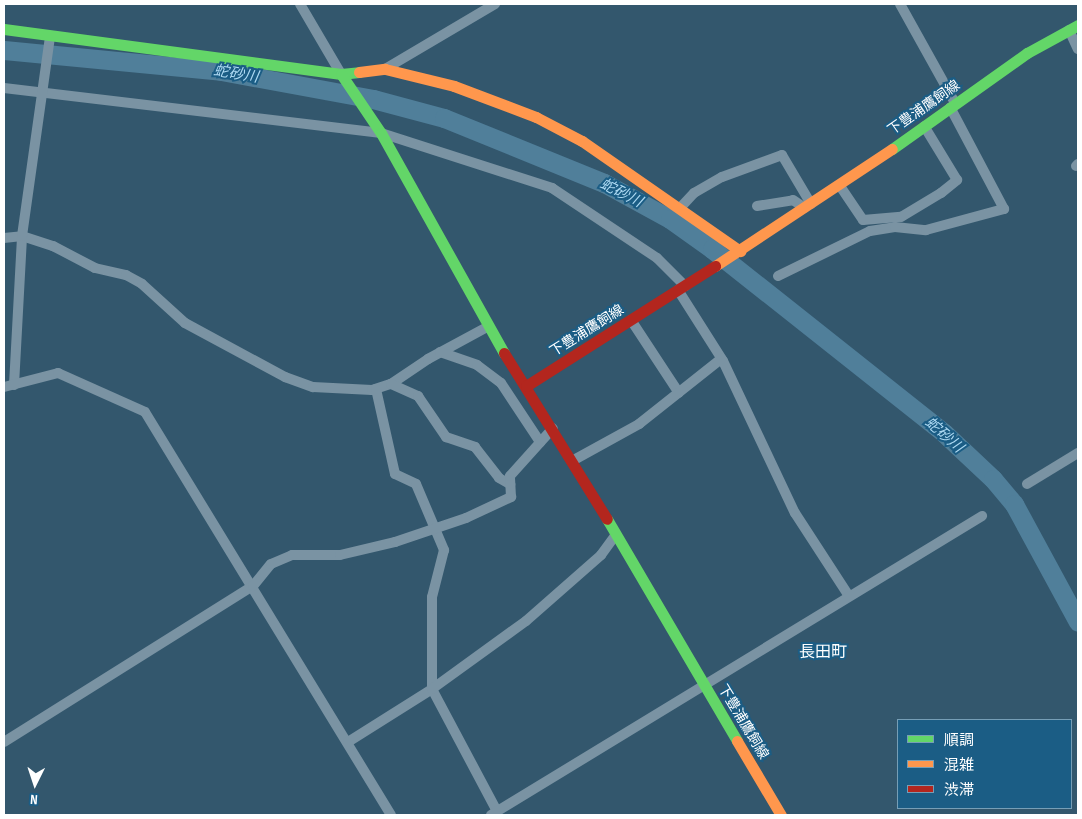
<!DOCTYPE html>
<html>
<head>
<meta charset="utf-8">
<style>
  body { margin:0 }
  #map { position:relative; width:1082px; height:819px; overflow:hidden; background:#33576d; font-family:"Sofia Sans Condensed","Noto Sans JP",sans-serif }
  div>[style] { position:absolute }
  .river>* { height:19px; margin:-9.5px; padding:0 9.5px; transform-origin:9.5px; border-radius:9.5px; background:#507f9a }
  .street>* { height:10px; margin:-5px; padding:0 5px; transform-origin:5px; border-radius:5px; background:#7a93a3 }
  .fast>* { height:11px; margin:-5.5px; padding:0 5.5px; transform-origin:5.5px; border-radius:5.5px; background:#63d668 }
  .slow>* { height:11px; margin:-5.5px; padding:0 5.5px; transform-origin:5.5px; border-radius:5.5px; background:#ff974d }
  .jam>* { height:11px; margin:-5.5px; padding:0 5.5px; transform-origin:5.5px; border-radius:5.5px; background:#b3261e }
  span { translate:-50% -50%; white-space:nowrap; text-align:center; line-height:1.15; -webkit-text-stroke:4px #1b5d85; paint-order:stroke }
  .street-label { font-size:14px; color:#fff }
  .water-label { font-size:15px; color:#aedaf3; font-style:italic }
  .quarter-label { font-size:16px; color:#fff }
  .frame { position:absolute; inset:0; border:5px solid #fff; pointer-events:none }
  .legend { position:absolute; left:897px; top:719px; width:175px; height:90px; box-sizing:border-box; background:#1b5d85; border:1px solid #769eb6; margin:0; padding:6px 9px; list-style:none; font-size:15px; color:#fff }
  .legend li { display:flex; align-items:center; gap:10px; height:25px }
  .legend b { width:25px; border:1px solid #769eb6 }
  .north { position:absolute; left:10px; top:759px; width:50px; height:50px; -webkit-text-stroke:4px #1b5d85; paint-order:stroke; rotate:184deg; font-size:14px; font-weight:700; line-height:20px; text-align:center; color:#fff }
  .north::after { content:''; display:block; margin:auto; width:18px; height:22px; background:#fff; clip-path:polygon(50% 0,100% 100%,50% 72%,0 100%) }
</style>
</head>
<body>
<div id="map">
  <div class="river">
    <div style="left:4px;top:50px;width:218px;rotate:5.5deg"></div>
    <div style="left:221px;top:71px;width:155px;rotate:10.4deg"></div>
    <div style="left:373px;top:99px;width:73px;rotate:15deg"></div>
    <div style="left:444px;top:118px;width:173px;rotate:22.1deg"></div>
    <div style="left:604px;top:183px;width:75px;rotate:28.6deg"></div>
    <div style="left:670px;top:219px;width:52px;rotate:35.5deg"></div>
    <div style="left:712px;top:249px;width:296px;rotate:38.4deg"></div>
    <div style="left:944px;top:433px;width:67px;rotate:43.2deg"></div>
    <div style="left:993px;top:479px;width:33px;rotate:50deg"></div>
    <div style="left:1014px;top:504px;width:134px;rotate:61.5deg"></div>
  </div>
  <div class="street">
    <div style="left:300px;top:4px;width:81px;rotate:59.6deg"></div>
    <div style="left:900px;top:4px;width:113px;rotate:60.9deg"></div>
    <div style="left:1069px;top:30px;width:21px;rotate:65deg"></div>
    <div style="left:385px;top:69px;width:128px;rotate:-30.6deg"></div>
    <div style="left:4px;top:88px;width:380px;rotate:6.8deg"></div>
    <div style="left:381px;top:133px;width:180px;rotate:17.8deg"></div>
    <div style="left:552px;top:188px;width:126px;rotate:33.7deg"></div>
    <div style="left:657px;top:258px;width:40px;rotate:45deg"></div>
    <div style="left:1076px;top:166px;width:3px;rotate:-45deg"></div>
    <div style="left:840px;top:186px;width:41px;rotate:55.9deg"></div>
    <div style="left:863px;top:220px;width:38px;rotate:-5deg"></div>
    <div style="left:901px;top:217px;width:47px;rotate:-31deg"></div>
    <div style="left:941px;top:193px;width:21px;rotate:-39deg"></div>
    <div style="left:957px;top:180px;width:63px;rotate:-121.4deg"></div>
    <div style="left:757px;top:206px;width:36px;rotate:-9deg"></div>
    <div style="left:793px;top:200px;width:14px;rotate:34deg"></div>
    <div style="left:680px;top:208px;width:21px;rotate:-47deg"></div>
    <div style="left:694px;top:193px;width:32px;rotate:-30deg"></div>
    <div style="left:722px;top:177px;width:64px;rotate:-20.1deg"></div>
    <div style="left:782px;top:155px;width:57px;rotate:59.4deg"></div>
    <div style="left:4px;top:238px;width:18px;rotate:-6deg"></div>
    <div style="left:22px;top:236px;width:33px;rotate:18deg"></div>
    <div style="left:53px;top:246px;width:47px;rotate:27.6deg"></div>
    <div style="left:95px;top:268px;width:32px;rotate:13deg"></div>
    <div style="left:126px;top:275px;width:18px;rotate:29deg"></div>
    <div style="left:142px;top:284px;width:58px;rotate:42.2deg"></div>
    <div style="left:185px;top:323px;width:114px;rotate:28.4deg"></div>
    <div style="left:285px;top:377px;width:30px;rotate:20deg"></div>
    <div style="left:313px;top:387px;width:59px;rotate:2.9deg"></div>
    <div style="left:372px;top:390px;width:20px;rotate:-18deg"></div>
    <div style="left:391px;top:384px;width:45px;rotate:-34deg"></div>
    <div style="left:428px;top:359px;width:67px;rotate:-28.5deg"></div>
    <div style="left:778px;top:276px;width:102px;rotate:-26.1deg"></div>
    <div style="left:870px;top:231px;width:25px;rotate:-9deg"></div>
    <div style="left:895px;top:227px;width:31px;rotate:6deg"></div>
    <div style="left:926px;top:230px;width:81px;rotate:-15.1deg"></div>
    <div style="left:1004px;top:209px;width:115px;rotate:-117.9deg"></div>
    <div style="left:678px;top:290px;width:84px;rotate:57.6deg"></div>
    <div style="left:723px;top:361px;width:168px;rotate:64.7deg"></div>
    <div style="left:795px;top:513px;width:99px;rotate:57deg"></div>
    <div style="left:631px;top:320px;width:87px;rotate:56.7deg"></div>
    <div style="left:440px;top:352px;width:39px;rotate:19deg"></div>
    <div style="left:477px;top:365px;width:30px;rotate:37deg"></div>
    <div style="left:501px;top:383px;width:71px;rotate:56.5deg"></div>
    <div style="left:391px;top:384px;width:30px;rotate:24deg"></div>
    <div style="left:418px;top:396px;width:50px;rotate:55.7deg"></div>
    <div style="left:446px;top:437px;width:31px;rotate:19deg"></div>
    <div style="left:475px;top:447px;width:39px;rotate:52deg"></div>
    <div style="left:499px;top:478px;width:13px;rotate:29deg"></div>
    <div style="left:14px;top:385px;width:149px;rotate:-86.9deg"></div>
    <div style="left:22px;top:236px;width:202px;rotate:-82deg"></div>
    <div style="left:4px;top:387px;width:56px;rotate:-14.5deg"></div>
    <div style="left:58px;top:373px;width:95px;rotate:24.1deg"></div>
    <div style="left:145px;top:412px;width:472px;rotate:58.6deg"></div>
    <div style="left:376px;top:389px;width:87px;rotate:77.4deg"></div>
    <div style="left:395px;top:474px;width:23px;rotate:25deg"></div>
    <div style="left:416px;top:484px;width:72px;rotate:67deg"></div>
    <div style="left:444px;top:550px;width:49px;rotate:104.3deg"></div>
    <div style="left:432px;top:597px;width:92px;rotate:90deg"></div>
    <div style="left:432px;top:689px;width:138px;rotate:62deg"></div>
    <div style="left:572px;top:461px;width:77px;rotate:-28.9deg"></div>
    <div style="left:639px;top:424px;width:105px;rotate:-38.4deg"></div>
    <div style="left:1027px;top:484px;width:60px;rotate:-31.3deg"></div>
    <div style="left:4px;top:742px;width:294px;rotate:-32.1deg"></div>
    <div style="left:253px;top:586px;width:28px;rotate:-51deg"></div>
    <div style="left:271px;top:564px;width:23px;rotate:-23deg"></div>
    <div style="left:292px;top:555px;width:48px"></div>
    <div style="left:340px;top:555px;width:57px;rotate:-13.3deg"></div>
    <div style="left:395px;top:542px;width:75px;rotate:-18.7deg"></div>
    <div style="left:466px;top:518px;width:50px;rotate:-25deg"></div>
    <div style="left:511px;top:497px;width:21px;rotate:-93deg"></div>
    <div style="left:510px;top:476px;width:64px;rotate:-48.1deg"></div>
    <div style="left:348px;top:742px;width:99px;rotate:-32.2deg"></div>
    <div style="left:432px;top:689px;width:116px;rotate:-35.9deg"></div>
    <div style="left:526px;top:621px;width:100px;rotate:-41.3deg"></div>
    <div style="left:601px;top:555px;width:24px;rotate:-54deg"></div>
    <div style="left:491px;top:815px;width:575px;rotate:-31.34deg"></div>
  </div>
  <div class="fast">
    <div style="left:4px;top:29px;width:340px;rotate:7.6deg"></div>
    <div style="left:341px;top:74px;width:18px;rotate:-6deg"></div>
    <div style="left:341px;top:74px;width:71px;rotate:55.9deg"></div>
    <div style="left:381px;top:133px;width:252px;rotate:60.8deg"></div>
    <div style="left:892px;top:149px;width:166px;rotate:-35.4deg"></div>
    <div style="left:1027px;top:53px;width:58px;rotate:-28.8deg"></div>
    <div style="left:607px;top:519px;width:257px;rotate:59.6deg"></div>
  </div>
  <div class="slow">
    <div style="left:359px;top:72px;width:26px;rotate:-7deg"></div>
    <div style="left:385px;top:69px;width:71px;rotate:13.8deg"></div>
    <div style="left:454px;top:86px;width:88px;rotate:20.7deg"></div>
    <div style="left:536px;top:117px;width:52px;rotate:27.6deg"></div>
    <div style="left:582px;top:141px;width:193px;rotate:34.8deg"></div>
    <div style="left:715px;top:266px;width:212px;rotate:-33.5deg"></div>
    <div style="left:737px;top:741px;width:86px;rotate:59.3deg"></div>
  </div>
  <div class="jam">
    <div style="left:504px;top:353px;width:195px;rotate:58.2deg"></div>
    <div style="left:526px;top:386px;width:224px;rotate:-32.4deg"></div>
  </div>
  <div class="street-label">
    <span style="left:924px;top:108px;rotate:-35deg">下豊浦鷹飼線</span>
    <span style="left:587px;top:331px;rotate:-32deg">下豊浦鷹飼線</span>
    <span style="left:743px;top:722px;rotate:59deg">下豊浦鷹飼線</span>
  </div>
  <div class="water-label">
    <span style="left:236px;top:74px;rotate:9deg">蛇砂川</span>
    <span style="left:621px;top:193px;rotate:27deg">蛇砂川</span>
    <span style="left:944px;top:435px;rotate:41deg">蛇砂川</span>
  </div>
  <div class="quarter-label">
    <span style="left:823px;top:653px">長田町</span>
  </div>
  <div class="frame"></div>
  <ul class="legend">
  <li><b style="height:6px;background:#63d668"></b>順調</li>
  <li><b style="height:6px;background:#ff974d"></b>混雑</li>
  <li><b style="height:6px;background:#b3261e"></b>渋滞</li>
  </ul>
  <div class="north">N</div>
</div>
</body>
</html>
